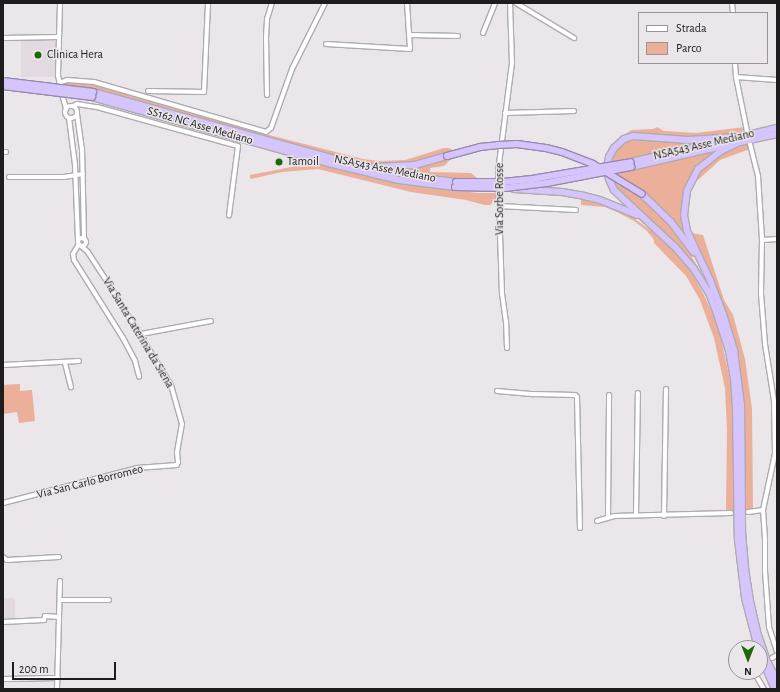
<!DOCTYPE html>
<html>
<head>
<meta charset="utf-8">
<style>
  body { margin:0 }
  #map { position:relative; width:780px; height:692px; overflow:hidden; background:#eae6e9; font-family:"Alegreya Sans",sans-serif }
  div>[style] { position:absolute }
  .built>* { inset:0; background:#e3d9e1; transform-origin:0 0 }
  .green>* { inset:0; background:#ecaf9a }
  .roads { filter:drop-shadow(1px 0 #afabae) drop-shadow(-1px 0 #afabae) drop-shadow(0 1px #afabae) drop-shadow(0 -1px #afabae) }
  .minor>* { height:4px; margin:-2px; padding:0 2px; transform-origin:2px; border-radius:2px; background:#fff }
  .minor>.ring { margin:-2px; padding:0; box-sizing:content-box; background:none; border:4px solid #fff; border-radius:50% }
  .highway>* { height:6px; margin:-3px; padding:0 3px; transform-origin:3px; border-radius:3px; background:#d6c4fc }
  .bridges { filter:drop-shadow(1px 0 #9689ae) drop-shadow(-1px 0 #9689ae) drop-shadow(0 1px #9689ae) drop-shadow(0 -1px #9689ae) }
  .highway-bridge>* { height:6px; margin:-3px; padding:0 3px; transform-origin:3px; border-radius:3px; background:#d6c4fc }
  .dots>* { width:11px; height:11px; translate:-50% -50%; box-sizing:border-box; border:2px solid #eae6e9; border-radius:50% }
  span { translate:-50% -50%; white-space:nowrap; text-align:center; line-height:1.15; -webkit-text-stroke:3px #eae6e9; paint-order:stroke }
  .poi-label { font-size:12px; color:#1e1c1d }
  .left { translate:0 -50%; text-align:left }
  .street-label { font-size:12px; color:#1e1c1d }
  .frame { position:absolute; inset:0; border:4px solid #1e1c1d; pointer-events:none }
  .legend { position:absolute; left:638px; top:12px; width:130px; height:52px; box-sizing:border-box; background:#eae6e9; border:1px solid #989597; margin:0; padding:5px 7px; list-style:none; font-size:12px; color:#1e1c1d }
  .legend li { display:flex; align-items:center; gap:8px; height:20px }
  .legend b { width:20px; border:1px solid #989597 }
  .north { position:absolute; left:728px; top:640px; width:40px; height:40px; box-sizing:border-box; background:#eae6e9; border:1px solid #989597; border-radius:50%; rotate:180deg; font-size:11px; font-weight:700; line-height:16px; text-align:center; color:#1e1c1d }
  .north::after { content:''; display:block; margin:auto; width:14px; height:18px; background:#1e6907; clip-path:polygon(50% 0,100% 100%,50% 72%,0 100%) }
  .scale { position:absolute; left:12px; top:662px; width:104px; height:18px; box-sizing:border-box; border:2px solid #1e1c1d; border-top:0; padding-left:5px; font-size:12px; line-height:14px; white-space:nowrap; color:#1e1c1d; -webkit-text-stroke:3px #eae6e9; paint-order:stroke }
</style>
</head>
<body>
<div id="map">
  <div class="built">
    <div style="left:21px;top:39px;width:35px;height:38px"></div>
    <div style="left:3px;top:598px;width:12px;height:23px"></div>
  </div>
  <div class="green">
    <div style="clip-path:polygon(67px 83px,84px 83px,111px 88px,269px 135px,363px 159px,379px 161px,405px 160px,444px 148px,449px 148px,454px 151px,413px 164px,378px 165px,364px 163px,190px 116px,175px 110px,101px 91px,66px 85px)"></div>
    <div style="clip-path:polygon(657px 127px,664px 131px,696px 133px,745px 127px,746px 131px,720px 136px,681px 138px,637px 134px,624px 138px,606px 163px,604px 164px,609px 149px,625px 134px,632px 130px,653px 129px)"></div>
    <div style="clip-path:polygon(636px 138px,705px 143px,627px 160px,630px 170px,718px 150px,709px 156px,693px 171px,689px 179px,693px 181px,699px 172px,718px 155px,748px 144px,750px 149px,720px 160px,698px 180px,693px 181px,689px 190px,687px 212px,691px 233px,703px 235px,724px 300px,733px 315px,745px 359px,752px 409px,753px 510px,744px 510px,728px 325px,687px 237px,682px 240px,703px 276px,714px 302px,679px 245px,623px 195px,613px 182px,610px 163px,613px 155px,620px 145px)"></div>
    <div style="clip-path:polygon(454px 156px,444px 166px,430px 168px,430px 172px,471px 173px,476px 177px,478px 180px,458px 180px,383px 169px,412px 167px)"></div>
    <div style="clip-path:polygon(312px 163px,410px 185px,478px 193px,496px 193px,496px 199px,490px 205px,485px 205px,466px 200px,411px 192px,318px 169px,282px 172px,251px 179px,250px 177px,250px 175px)"></div>
    <div style="clip-path:polygon(581px 197px,610px 206px,634px 218px,658px 236px,674px 251px,690px 270px,702px 291px,718px 325px,731px 384px,733px 410px,734px 511px,726px 512px,727px 430px,725px 388px,714px 338px,700px 300px,686px 276px,654px 243px,654px 240px,647px 231px,634px 221px,617px 212px,605px 207px,581px 205px)"></div>
    <div style="clip-path:polygon(20px 384px,20px 391px,32px 390px,35px 421px,19px 423px,17px 412px,3px 414px,3px 385px)"></div>
  </div>
  <div class="roads">
    <div class="minor">
      <div style="left:516px;top:3px;width:68px;rotate:31.1deg"></div>
      <div style="left:732px;top:3px;width:10px;rotate:84deg"></div>
      <div style="left:483px;top:33px;width:32px;rotate:-68deg"></div>
      <div style="left:410px;top:35px;width:48px;rotate:1.2deg"></div>
      <div style="left:3px;top:38px;width:56px;rotate:-1deg"></div>
      <div style="left:326px;top:44px;width:84px;rotate:3.4deg"></div>
      <div style="left:410px;top:49px;width:46px;rotate:-93.7deg"></div>
      <div style="left:735px;top:63px;width:14px;rotate:86deg"></div>
      <div style="left:736px;top:77px;width:41px;rotate:4.2deg"></div>
      <div style="left:736px;top:77px;width:55px;rotate:78.5deg"></div>
      <div style="left:59px;top:83px;width:9px;rotate:-21deg"></div>
      <div style="left:67px;top:80px;width:27px;rotate:4deg"></div>
      <div style="left:94px;top:82px;width:179px;rotate:16.2deg"></div>
      <div style="left:266px;top:132px;width:6px;rotate:-39deg"></div>
      <div style="left:271px;top:128px;width:63px;rotate:-70.4deg"></div>
      <div style="left:292px;top:69px;width:74px;rotate:-63.4deg"></div>
      <div style="left:60px;top:84px;width:9px;rotate:-103deg"></div>
      <div style="left:58px;top:75px;width:72px;rotate:-88.4deg"></div>
      <div style="left:61px;top:91px;width:19px;rotate:74deg"></div>
      <div style="left:148px;top:91px;width:56px;rotate:1deg"></div>
      <div style="left:204px;top:92px;width:89px;rotate:-87.4deg"></div>
      <div style="left:267px;top:95px;width:57px;rotate:-91deg"></div>
      <div style="left:266px;top:38px;width:19px;rotate:-87deg"></div>
      <div style="left:267px;top:19px;width:17px;rotate:-73deg"></div>
      <div style="left:73px;top:106px;width:4px;rotate:-27deg"></div>
      <div style="left:77px;top:104px;width:20px;rotate:9deg"></div>
      <div style="left:97px;top:107px;width:146px;rotate:15.5deg"></div>
      <div style="left:238px;top:146px;width:70px;rotate:97.4deg"></div>
      <div class="ring" style="left:65px;top:106px;width:8px;height:8px"></div>
      <div style="left:505px;top:113px;width:69px;rotate:-1.7deg"></div>
      <div style="left:77px;top:114px;width:34px;rotate:82deg"></div>
      <div style="left:82px;top:148px;width:91px;rotate:88.7deg"></div>
      <div style="left:69px;top:118px;width:47px;rotate:82.7deg"></div>
      <div style="left:75px;top:165px;width:76px;rotate:87.7deg"></div>
      <div style="left:750px;top:144px;width:33px;rotate:76deg"></div>
      <div style="left:758px;top:176px;width:64px;rotate:86.4deg"></div>
      <div style="left:762px;top:240px;width:54px;rotate:91.1deg"></div>
      <div style="left:761px;top:294px;width:50px;rotate:85.4deg"></div>
      <div style="left:765px;top:344px;width:58px;rotate:81deg"></div>
      <div style="left:774px;top:401px;width:53px;rotate:88.9deg"></div>
      <div style="left:775px;top:454px;width:57px;rotate:102.1deg"></div>
      <div style="left:763px;top:510px;width:29px;rotate:86deg"></div>
      <div style="left:765px;top:539px;width:32px;rotate:90deg"></div>
      <div style="left:765px;top:571px;width:56px;rotate:85.9deg"></div>
      <div style="left:769px;top:627px;width:25px;rotate:72deg"></div>
      <div style="left:3px;top:152px;width:3px"></div>
      <div style="left:9px;top:177px;width:55px"></div>
      <div style="left:64px;top:177px;width:19px;rotate:-9deg"></div>
      <div style="left:499px;top:206px;width:77px;rotate:3deg"></div>
      <div class="ring" style="left:78px;top:238px;width:4px;height:4px"></div>
      <div style="left:762px;top:240px;width:15px;rotate:-4deg"></div>
      <div style="left:79px;top:244px;width:12px;rotate:121deg"></div>
      <div style="left:73px;top:254px;width:6px;rotate:81deg"></div>
      <div style="left:74px;top:260px;width:92px;rotate:57.9deg"></div>
      <div style="left:123px;top:338px;width:26px;rotate:62deg"></div>
      <div style="left:135px;top:361px;width:16px;rotate:75deg"></div>
      <div style="left:141px;top:334px;width:71px;rotate:-10.5deg"></div>
      <div style="left:507px;top:348px;width:26px;rotate:-92deg"></div>
      <div style="left:506px;top:322px;width:28px;rotate:-98deg"></div>
      <div style="left:502px;top:294px;width:122px;rotate:-91.9deg"></div>
      <div style="left:498px;top:172px;width:110px;rotate:-82.7deg"></div>
      <div style="left:512px;top:63px;width:60px;rotate:-91.9deg"></div>
      <div style="left:65px;top:363px;width:25px;rotate:76deg"></div>
      <div style="left:3px;top:365px;width:76px;rotate:-3deg"></div>
      <div style="left:497px;top:391px;width:37px;rotate:5deg"></div>
      <div style="left:534px;top:394px;width:41px;rotate:1.4deg"></div>
      <div style="left:575px;top:395px;width:3px;rotate:45deg"></div>
      <div style="left:577px;top:397px;width:131px;rotate:88.7deg"></div>
      <div style="left:3px;top:503px;width:138px;rotate:-14.6deg"></div>
      <div style="left:137px;top:468px;width:40px;rotate:-4.3deg"></div>
      <div style="left:177px;top:465px;width:3px;rotate:-72deg"></div>
      <div style="left:178px;top:462px;width:10px;rotate:-96deg"></div>
      <div style="left:177px;top:452px;width:28px;rotate:-80deg"></div>
      <div style="left:182px;top:424px;width:41px;rotate:-105.8deg"></div>
      <div style="left:171px;top:385px;width:123px;rotate:-121.8deg"></div>
      <div style="left:106px;top:280px;width:33px;rotate:-123deg"></div>
      <div style="left:88px;top:252px;width:9px;rotate:-139deg"></div>
      <div style="left:748px;top:512px;width:15px;rotate:-8deg"></div>
      <div style="left:636px;top:515px;width:122px;rotate:-89.1deg"></div>
      <div style="left:664px;top:516px;width:127px;rotate:-89.1deg"></div>
      <div style="left:608px;top:517px;width:122px;rotate:-89.5deg"></div>
      <div style="left:597px;top:521px;width:18px;rotate:-16deg"></div>
      <div style="left:614px;top:516px;width:117px;rotate:-1.5deg"></div>
      <div style="left:3px;top:557px;width:5px;rotate:37deg"></div>
      <div style="left:7px;top:560px;width:52px;rotate:-3.3deg"></div>
      <div style="left:60px;top:600px;width:49px"></div>
      <div style="left:3px;top:622px;width:41px;rotate:-2.8deg"></div>
      <div style="left:44px;top:620px;width:4px;rotate:-76deg"></div>
      <div style="left:45px;top:616px;width:14px;rotate:4deg"></div>
      <div style="left:772px;top:658px;width:6px;rotate:-31deg"></div>
      <div style="left:754px;top:672px;width:20px;rotate:60deg"></div>
      <div style="left:3px;top:679px;width:55px;rotate:-1deg"></div>
      <div style="left:57px;top:689px;width:108px;rotate:-88.4deg"></div>
    </div>
    <div class="highway">
      <div style="left:93px;top:92px;width:274px;rotate:15.5deg"></div>
      <div style="left:357px;top:165px;width:75px;rotate:10.7deg"></div>
      <div style="left:431px;top:179px;width:25px;rotate:7deg"></div>
      <div style="left:92px;top:97px;width:245px;rotate:15.6deg"></div>
      <div style="left:328px;top:163px;width:73px;rotate:13.5deg"></div>
      <div style="left:399px;top:180px;width:56px;rotate:7.1deg"></div>
      <div style="left:738px;top:137px;width:50px;rotate:176.6deg"></div>
      <div style="left:688px;top:140px;width:55px;rotate:-175.8deg"></div>
      <div style="left:633px;top:136px;width:9px;rotate:162deg"></div>
      <div style="left:624px;top:139px;width:13px;rotate:138deg"></div>
      <div style="left:614px;top:148px;width:10px;rotate:119deg"></div>
      <div style="left:609px;top:157px;width:10px;rotate:101deg"></div>
      <div style="left:607px;top:167px;width:12px;rotate:81deg"></div>
      <div style="left:609px;top:179px;width:12px;rotate:66deg"></div>
      <div style="left:614px;top:190px;width:83px;rotate:43.1deg"></div>
      <div style="left:675px;top:247px;width:29px;rotate:49deg"></div>
      <div style="left:694px;top:269px;width:28px;rotate:58deg"></div>
      <div style="left:709px;top:293px;width:26px;rotate:69deg"></div>
      <div style="left:718px;top:317px;width:36px;rotate:72deg"></div>
      <div style="left:729px;top:351px;width:27px;rotate:80deg"></div>
      <div style="left:734px;top:378px;width:27px;rotate:86deg"></div>
      <div style="left:736px;top:405px;width:135px;rotate:89.2deg"></div>
      <div style="left:738px;top:540px;width:58px;rotate:83.1deg"></div>
      <div style="left:745px;top:598px;width:52px;rotate:75.4deg"></div>
      <div style="left:735px;top:138px;width:43px;rotate:-13.4deg"></div>
      <div style="left:742px;top:141px;width:23px;rotate:155deg"></div>
      <div style="left:721px;top:151px;width:29px;rotate:142deg"></div>
      <div style="left:698px;top:169px;width:25px;rotate:117deg"></div>
      <div style="left:687px;top:191px;width:24px;rotate:97deg"></div>
      <div style="left:684px;top:215px;width:16px;rotate:79deg"></div>
      <div style="left:687px;top:231px;width:54px;rotate:64.9deg"></div>
      <div style="left:710px;top:280px;width:36px;rotate:69deg"></div>
      <div style="left:723px;top:314px;width:39px;rotate:73deg"></div>
      <div style="left:734px;top:351px;width:54px;rotate:82.6deg"></div>
      <div style="left:741px;top:405px;width:127px;rotate:89.5deg"></div>
      <div style="left:742px;top:532px;width:37px;rotate:85deg"></div>
      <div style="left:745px;top:569px;width:32px;rotate:81deg"></div>
      <div style="left:750px;top:601px;width:35px;rotate:77deg"></div>
      <div style="left:758px;top:635px;width:28px;rotate:71deg"></div>
      <div style="left:767px;top:661px;width:22px;rotate:63deg"></div>
      <div style="left:740px;top:142px;width:38px;rotate:-12deg"></div>
      <div style="left:631px;top:162px;width:94px;rotate:-12.9deg"></div>
      <div style="left:378px;top:167px;width:37px;rotate:-3deg"></div>
      <div style="left:415px;top:165px;width:33px;rotate:-16deg"></div>
      <div style="left:631px;top:167px;width:98px;rotate:-12.9deg"></div>
      <div style="left:514px;top:189px;width:48px;rotate:3.6deg"></div>
      <div style="left:562px;top:192px;width:22px;rotate:10deg"></div>
      <div style="left:584px;top:196px;width:16px;rotate:14deg"></div>
      <div style="left:600px;top:200px;width:40px;rotate:22deg"></div>
      <div style="left:642px;top:194px;width:40px;rotate:44deg"></div>
      <div style="left:671px;top:222px;width:38px;rotate:53deg"></div>
      <div style="left:760px;top:654px;width:38px;rotate:67deg"></div>
    </div>
  </div>
  <div class="bridges">
    <div class="highway-bridge">
      <div style="left:3px;top:81px;width:91px;rotate:7deg"></div>
      <div style="left:3px;top:86px;width:90px;rotate:7deg"></div>
      <div style="left:447px;top:156px;width:34px;rotate:-15deg"></div>
      <div style="left:480px;top:147px;width:18px;rotate:-6deg"></div>
      <div style="left:498px;top:145px;width:19px;rotate:-3deg"></div>
      <div style="left:517px;top:144px;width:29px;rotate:8deg"></div>
      <div style="left:546px;top:148px;width:16px;rotate:14deg"></div>
      <div style="left:562px;top:152px;width:33px;rotate:21deg"></div>
      <div style="left:593px;top:164px;width:57px;rotate:31.5deg"></div>
      <div style="left:456px;top:182px;width:47px"></div>
      <div style="left:503px;top:182px;width:29px;rotate:-6deg"></div>
      <div style="left:532px;top:179px;width:100px;rotate:-9.7deg"></div>
      <div style="left:455px;top:187px;width:50px;rotate:1.1deg"></div>
      <div style="left:505px;top:188px;width:42px;rotate:-6.8deg"></div>
      <div style="left:547px;top:183px;width:86px;rotate:-10.8deg"></div>
    </div>
  </div>
  <div class="dots">
    <div style="left:38px;top:55px;background:#1e6907"></div>
    <div style="left:279px;top:162px;background:#1e6907"></div>
  </div>
  <div class="poi-label">
    <span class="left" style="left:47px;top:55px">Clinica Hera</span>
    <span class="left" style="left:287px;top:162px">Tamoil</span>
  </div>
  <div class="street-label">
    <span style="left:200px;top:126px;rotate:16deg">SS162 NC Asse Mediano</span>
    <span style="left:704px;top:145px;rotate:-13deg">NSA543 Asse Mediano</span>
    <span style="left:385px;top:169px;rotate:11deg">NSA543 Asse Mediano</span>
    <span style="left:500px;top:199px;rotate:-90deg">Via Sorbe Rosse</span>
    <span style="left:138px;top:333px;rotate:59deg">Via Santa Caterina da Siena</span>
    <span style="left:90px;top:482px;rotate:-14deg">Via San Carlo Borromeo</span>
  </div>
  <div class="frame"></div>
  <ul class="legend">
  <li><b style="height:5px;background:#fff"></b>Strada</li>
  <li><b style="height:11px;background:#ecaf9a"></b>Parco</li>
  </ul>
  <div class="north">N</div>
  <div class="scale">200 m</div>
</div>
</body>
</html>
